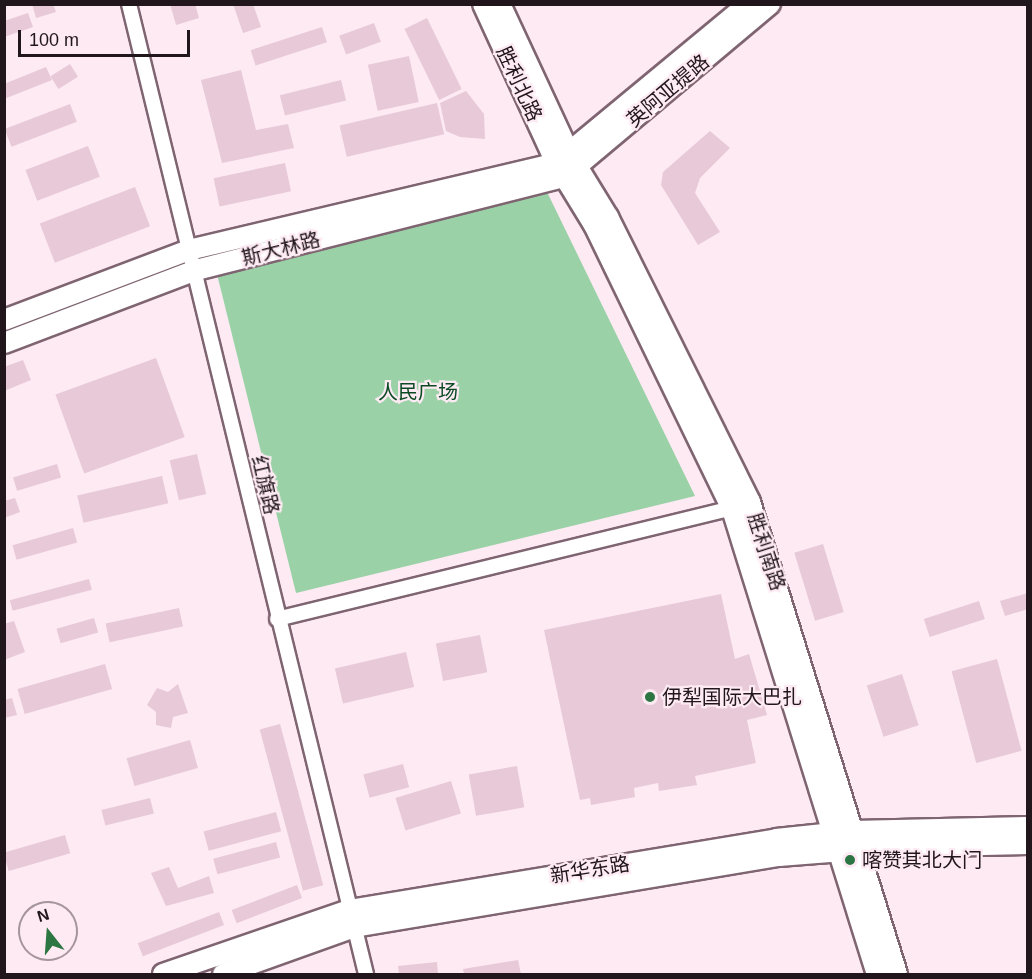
<!DOCTYPE html>
<html>
<head>
<meta charset="utf-8">
<style>
  body { margin:0 }
  #map { position:relative; width:1032px; height:979px; overflow:hidden; background:#fdeaf3; font-family:Arial,"Noto Sans SC",sans-serif }
  div>[style] { position:absolute }
  .green>* { inset:0; background:#9ad1a6 }
  .building>* { inset:0; background:#e8c9d8; transform-origin:0 0 }
  .roads { filter:drop-shadow(2px 0 #7f6471) drop-shadow(-2px 0 #7f6471) drop-shadow(0 2px #7f6471) drop-shadow(0 -2px #7f6471) }
  .street>* { height:14px; margin:-7px; padding:0 7px; transform-origin:7px; border-radius:7px; background:#fff }
  .secondary>* { height:20px; margin:-10px; padding:0 10px; transform-origin:10px; border-radius:10px; background:#fff }
  .dots>* { width:16px; height:16px; translate:-50% -50%; box-sizing:border-box; border:3px solid #fdeaf3; border-radius:50% }
  span { translate:-50% -50%; white-space:nowrap; text-align:center; line-height:1.15; -webkit-text-stroke:4.5px #fdeaf3; paint-order:stroke }
  .street-label { font-size:20px; color:#21161c }
  .park-label { font-size:20px; color:#0b4a23 }
  .poi-label { font-size:20px; color:#21161c }
  .left { translate:0 -50%; text-align:left }
  .frame { position:absolute; inset:0; border:6px solid #21161c; pointer-events:none }
  .north { position:absolute; left:18px; top:901px; width:60px; height:60px; box-sizing:border-box; background:#fdeaf3; border:2px solid #a5959d; border-radius:50%; rotate:343deg; font-size:16px; font-weight:700; line-height:24px; text-align:center; color:#21161c }
  .north::after { content:''; display:block; margin:auto; width:21px; height:27px; background:#2c7643; clip-path:polygon(50% 0,100% 100%,50% 72%,0 100%) }
  .scale { position:absolute; left:18px; top:30px; width:172px; height:27px; box-sizing:border-box; border:3px solid #21161c; border-top:0; padding-left:8px; font-size:18px; line-height:21px; white-space:nowrap; color:#21161c; -webkit-text-stroke:4px #fdeaf3; paint-order:stroke }
</style>
</head>
<body>
<div id="map">
  <div class="green">
    <div style="clip-path:polygon(547px 192px,695px 496px,296px 593px,215px 266px)"></div>
  </div>
  <div class="building">
    <div style="clip-path:polygon(32px 4px,53px 4px,56px 12px,36px 18px)"></div>
    <div style="clip-path:polygon(170px 4px,195px 4px,199px 18px,176px 25px)"></div>
    <div style="clip-path:polygon(233px 4px,253px 4px,261px 27px,243px 33px)"></div>
    <div style="clip-path:polygon(28px 13px,33px 27px,4px 37px,4px 21px)"></div>
    <div style="left:427px;top:18px;width:79px;height:25px;rotate:64deg"></div>
    <div style="left:374px;top:23px;width:20px;height:37px;rotate:70deg"></div>
    <div style="left:322px;top:27px;width:16px;height:75px;rotate:72deg"></div>
    <div style="left:409px;top:56px;width:47px;height:42px;rotate:78deg"></div>
    <div style="left:70px;top:64px;width:15px;height:23px;rotate:58deg"></div>
    <div style="clip-path:polygon(46px 67px,52px 80px,4px 99px,4px 84px)"></div>
    <div style="clip-path:polygon(241px 70px,256px 130px,288px 124px,294px 148px,222px 163px,201px 80px)"></div>
    <div style="left:341px;top:80px;width:21px;height:63px;rotate:76deg"></div>
    <div style="clip-path:polygon(466px 91px,484px 114px,485px 139px,460px 137px,446px 131px,440px 103px)"></div>
    <div style="left:437px;top:103px;width:32px;height:100px;rotate:77deg"></div>
    <div style="left:70px;top:104px;width:19px;height:70px;rotate:69deg"></div>
    <div style="clip-path:polygon(710px 131px,730px 148px,700px 178px,695px 193px,720px 232px,698px 245px,661px 185px,663px 172px)"></div>
    <div style="left:88px;top:146px;width:33px;height:67px;rotate:69deg"></div>
    <div style="left:285px;top:163px;width:29px;height:73px;rotate:78deg"></div>
    <div style="left:135px;top:187px;width:42px;height:102px;rotate:69deg"></div>
    <div style="left:156px;top:358px;width:84px;height:107px;rotate:70deg"></div>
    <div style="clip-path:polygon(23px 360px,31px 380px,4px 391px,4px 367px)"></div>
    <div style="left:197px;top:454px;width:41px;height:28px;rotate:77deg"></div>
    <div style="left:57px;top:464px;width:14px;height:46px;rotate:73deg"></div>
    <div style="left:162px;top:476px;width:28px;height:87px;rotate:77deg"></div>
    <div style="clip-path:polygon(15px 498px,20px 512px,4px 518px,4px 501px)"></div>
    <div style="left:73px;top:528px;width:15px;height:63px;rotate:74deg"></div>
    <div style="left:823px;top:544px;width:71px;height:30px;rotate:73deg"></div>
    <div style="left:89px;top:579px;width:11px;height:82px;rotate:75deg"></div>
    <div style="clip-path:polygon(1028px 593px,1028px 609px,1005px 616px,1000px 601px)"></div>
    <div style="clip-path:polygon(721px 594px,735px 659px,749px 654px,767px 715px,747px 720px,756px 763px,695px 776px,697px 785px,659px 791px,658px 783px,634px 788px,635px 797px,591px 805px,590px 798px,580px 800px,544px 630px)"></div>
    <div style="left:979px;top:601px;width:19px;height:58px;rotate:72deg"></div>
    <div style="left:179px;top:608px;width:19px;height:75px;rotate:78deg"></div>
    <div style="left:94px;top:618px;width:15px;height:39px;rotate:74deg"></div>
    <div style="clip-path:polygon(14px 621px,25px 652px,4px 660px,4px 624px)"></div>
    <div style="left:480px;top:635px;width:38px;height:45px;rotate:79deg"></div>
    <div style="left:406px;top:652px;width:36px;height:73px;rotate:77deg"></div>
    <div style="left:997px;top:659px;width:95px;height:47px;rotate:75deg"></div>
    <div style="left:105px;top:664px;width:26px;height:91px;rotate:74deg"></div>
    <div style="left:902px;top:674px;width:54px;height:37px;rotate:72deg"></div>
    <div style="clip-path:polygon(178px 684px,188px 713px,173px 717px,171px 728px,156px 725px,156px 712px,147px 705px,157px 688px,168px 692px)"></div>
    <div style="clip-path:polygon(12px 698px,17px 715px,4px 718px,4px 700px)"></div>
    <div style="left:280px;top:724px;width:167px;height:21px;rotate:75deg"></div>
    <div style="left:190px;top:740px;width:29px;height:66px;rotate:74deg"></div>
    <div style="left:403px;top:764px;width:24px;height:41px;rotate:75deg"></div>
    <div style="left:517px;top:766px;width:42px;height:49px;rotate:80deg"></div>
    <div style="left:451px;top:781px;width:34px;height:58px;rotate:73deg"></div>
    <div style="left:150px;top:798px;width:16px;height:50px;rotate:76deg"></div>
    <div style="left:276px;top:812px;width:20px;height:75px;rotate:75deg"></div>
    <div style="left:65px;top:835px;width:19px;height:64px;rotate:74deg"></div>
    <div style="left:276px;top:842px;width:16px;height:65px;rotate:75deg"></div>
    <div style="clip-path:polygon(169px 867px,178px 888px,209px 876px,214px 893px,166px 906px,151px 873px)"></div>
    <div style="left:297px;top:885px;width:14px;height:70px;rotate:69deg"></div>
    <div style="left:219px;top:912px;width:14px;height:87px;rotate:69deg"></div>
    <div style="clip-path:polygon(518px 960px,521px 974px,464px 974px,463px 969px)"></div>
    <div style="clip-path:polygon(437px 962px,438px 974px,399px 974px,398px 966px)"></div>
  </div>
  <div class="roads">
    <div class="street">
      <div style="left:129px;top:4px;width:999px;rotate:76.27deg"></div>
      <div style="left:277px;top:619px;width:474px;rotate:-13.7deg"></div>
    </div>
    <div class="secondary">
      <div style="left:483px;top:4px;width:175px;rotate:65.3deg"></div>
      <div style="left:556px;top:163px;width:73px;rotate:58.5deg"></div>
      <div style="left:594px;top:225px;width:316px;rotate:64.1deg"></div>
      <div style="left:732px;top:509px;width:487px;rotate:72.7deg"></div>
      <div style="left:500px;top:4px;width:166px;rotate:65.1deg"></div>
      <div style="left:570px;top:155px;width:73px;rotate:58.5deg"></div>
      <div style="left:608px;top:217px;width:318px;rotate:63.5deg"></div>
      <div style="left:750px;top:502px;width:494px;rotate:72.7deg"></div>
      <div style="left:4px;top:320px;width:198px;rotate:-20.7deg"></div>
      <div style="left:189px;top:250px;width:377px;rotate:-13.3deg"></div>
      <div style="left:556px;top:163px;width:249px;rotate:-39.6deg"></div>
      <div style="left:4px;top:343px;width:205px;rotate:-20.8deg"></div>
      <div style="left:196px;top:270px;width:380px;rotate:-14.2deg"></div>
      <div style="left:564px;top:177px;width:269px;rotate:-40deg"></div>
      <div style="left:163px;top:974px;width:197px;rotate:-19deg"></div>
      <div style="left:349px;top:910px;width:433px;rotate:-9.4deg"></div>
      <div style="left:776px;top:839px;width:75px;rotate:-6.1deg"></div>
      <div style="left:851px;top:831px;width:177px;rotate:-1.3deg"></div>
      <div style="left:223px;top:974px;width:139px;rotate:-19.7deg"></div>
      <div style="left:354px;top:927px;width:431px;rotate:-9.5deg"></div>
      <div style="left:779px;top:856px;width:115px;rotate:-4.5deg"></div>
      <div style="left:894px;top:847px;width:134px;rotate:-1.3deg"></div>
    </div>
  </div>
  <div class="dots">
    <div style="left:650px;top:697px;background:#2c7643"></div>
    <div style="left:850px;top:860px;background:#2c7643"></div>
  </div>
  <div class="street-label">
    <span style="left:519px;top:84px;rotate:65deg">胜利北路</span>
    <span style="left:668px;top:91px;rotate:-40deg">英阿亚提路</span>
    <span style="left:281px;top:249px;rotate:-14deg">斯大林路</span>
    <span style="left:265px;top:485px;rotate:77deg">红旗路</span>
    <span style="left:766px;top:552px;rotate:72deg">胜利南路</span>
    <span style="left:590px;top:870px;rotate:-9deg">新华东路</span>
  </div>
  <div class="park-label">
    <span style="left:418px;top:392px">人民广场</span>
  </div>
  <div class="poi-label">
    <span class="left" style="left:662px;top:697px">伊犁国际大巴扎</span>
    <span class="left" style="left:862px;top:860px">喀赞其北大门</span>
  </div>
  <div class="frame"></div>
  <div class="north">N</div>
  <div class="scale">100 m</div>
</div>
</body>
</html>
